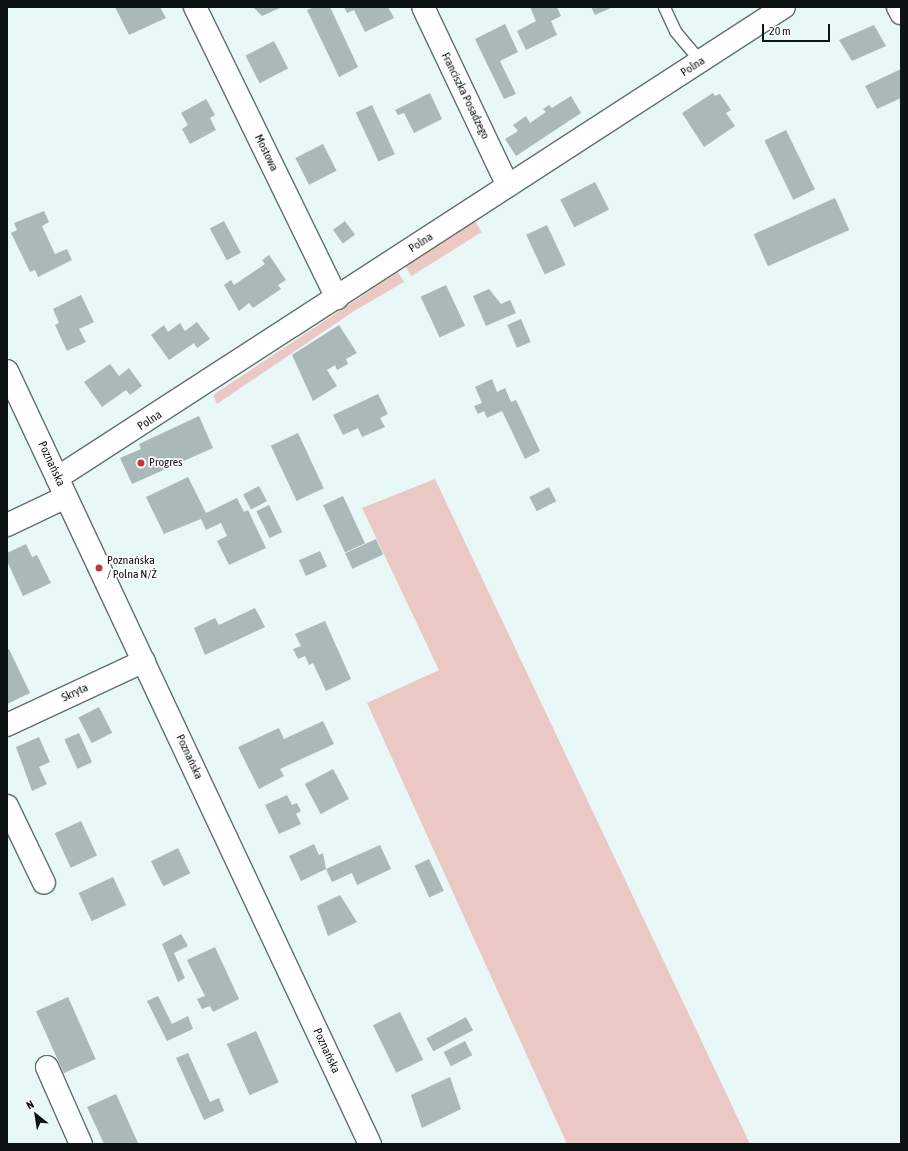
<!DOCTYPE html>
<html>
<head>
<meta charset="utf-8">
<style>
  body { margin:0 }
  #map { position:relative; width:908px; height:1151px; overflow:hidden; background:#e7f8f6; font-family:"Asap Condensed",sans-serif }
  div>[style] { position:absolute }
  .green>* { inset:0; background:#ecc8c5; transform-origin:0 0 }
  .building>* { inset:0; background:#a8b9b7; transform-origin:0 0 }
  .roads { filter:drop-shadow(1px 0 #606f6d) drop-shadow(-1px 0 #606f6d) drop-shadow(0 1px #606f6d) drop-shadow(0 -1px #606f6d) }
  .lane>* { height:11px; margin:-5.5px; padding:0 5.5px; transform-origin:5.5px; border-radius:5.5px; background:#fff }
  .street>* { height:22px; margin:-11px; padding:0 11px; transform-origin:11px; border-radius:11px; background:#fff }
  .secondary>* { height:22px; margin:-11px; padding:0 11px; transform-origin:11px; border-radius:11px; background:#fff }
  .dots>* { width:11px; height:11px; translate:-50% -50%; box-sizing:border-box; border:2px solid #fff; border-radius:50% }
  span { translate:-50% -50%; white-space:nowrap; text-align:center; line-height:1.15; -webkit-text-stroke:3.5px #fff; paint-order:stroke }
  .street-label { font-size:12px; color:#0d1312 }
  .poi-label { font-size:12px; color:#0d1312 }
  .left { translate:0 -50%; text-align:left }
  .frame { position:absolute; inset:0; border:8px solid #0d1312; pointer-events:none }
  .north { position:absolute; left:16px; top:1095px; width:40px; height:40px; -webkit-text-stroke:3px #fff; paint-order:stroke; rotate:330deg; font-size:11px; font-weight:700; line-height:16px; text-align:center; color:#0d1312 }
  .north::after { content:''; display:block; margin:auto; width:14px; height:18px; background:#0d1312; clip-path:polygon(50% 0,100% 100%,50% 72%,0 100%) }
  .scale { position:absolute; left:762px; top:24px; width:68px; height:18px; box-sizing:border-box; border:2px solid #0d1312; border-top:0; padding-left:5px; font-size:12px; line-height:14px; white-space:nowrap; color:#0d1312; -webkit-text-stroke:3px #fff; paint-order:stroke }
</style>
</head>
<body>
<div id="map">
  <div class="green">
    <div style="left:475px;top:221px;width:13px;height:83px;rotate:58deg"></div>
    <div style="clip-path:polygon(398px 272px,404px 282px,354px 311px,217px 404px,213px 395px)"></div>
    <div style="clip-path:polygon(435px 479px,693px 1023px,750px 1144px,567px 1144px,367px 703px,439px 670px,362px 508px)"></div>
  </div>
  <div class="building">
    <div style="clip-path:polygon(115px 7px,160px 7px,166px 18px,129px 35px)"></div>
    <div style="clip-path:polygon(253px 7px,282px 7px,262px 16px)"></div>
    <div style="clip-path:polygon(314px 7px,330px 7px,358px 67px,339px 77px,307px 10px)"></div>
    <div style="clip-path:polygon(344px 7px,388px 7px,394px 18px,365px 32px,354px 10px,347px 13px)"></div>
    <div style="clip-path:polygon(530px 7px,557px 7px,561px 16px,551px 21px,557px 35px,526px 50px,517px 31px,536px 21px)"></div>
    <div style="clip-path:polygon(591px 7px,613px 7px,595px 15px)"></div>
    <div style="clip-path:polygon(505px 24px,518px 52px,500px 61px,516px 94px,504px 99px,475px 39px)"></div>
    <div style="clip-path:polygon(874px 25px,886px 46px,852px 61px,839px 40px)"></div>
    <div style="left:274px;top:41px;width:31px;height:32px;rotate:63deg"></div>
    <div style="clip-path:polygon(901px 69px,901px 98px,877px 109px,865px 86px)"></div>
    <div style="clip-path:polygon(430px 93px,442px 119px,414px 133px,404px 113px,398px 115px,395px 110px)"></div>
    <div style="clip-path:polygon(713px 93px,715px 96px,720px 94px,731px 110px,726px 113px,735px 126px,704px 147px,682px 113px)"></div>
    <div style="clip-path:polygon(571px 96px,581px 113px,516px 156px,505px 139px,518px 131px,513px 125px,526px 116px,530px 123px,546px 112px,543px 109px,549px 105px,552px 108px)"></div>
    <div style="clip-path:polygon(206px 99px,215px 115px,210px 118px,216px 130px,190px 144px,182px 129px,188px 125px,181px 113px)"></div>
    <div style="left:372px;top:105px;width:54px;height:18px;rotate:65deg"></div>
    <div style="left:786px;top:130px;width:66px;height:24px;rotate:64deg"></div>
    <div style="left:323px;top:144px;width:30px;height:31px;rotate:63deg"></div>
    <div style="left:595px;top:182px;width:31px;height:39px;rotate:63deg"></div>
    <div style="left:835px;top:198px;width:35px;height:89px;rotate:66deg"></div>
    <div style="clip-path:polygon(44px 211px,49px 222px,42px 226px,55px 254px,67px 249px,72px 260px,38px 277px,35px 270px,30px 272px,11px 233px,17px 230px,14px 223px)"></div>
    <div style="left:224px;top:221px;width:36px;height:16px;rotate:62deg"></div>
    <div style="left:345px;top:221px;width:17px;height:15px;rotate:54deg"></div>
    <div style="left:547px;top:225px;width:44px;height:23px;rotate:65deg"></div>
    <div style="clip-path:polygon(269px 255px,286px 280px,278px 285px,281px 289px,253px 308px,249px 303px,239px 311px,224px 285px,231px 280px,234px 285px,265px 264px,262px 260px)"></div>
    <div style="left:446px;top:285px;width:45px;height:28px;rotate:65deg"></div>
    <div style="clip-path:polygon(489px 289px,501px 304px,510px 300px,516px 313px,486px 326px,473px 296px)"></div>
    <div style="clip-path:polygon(81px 295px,94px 322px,79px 329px,86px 342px,67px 351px,55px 325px,59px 323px,53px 309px)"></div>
    <div style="left:521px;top:319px;width:25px;height:15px;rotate:67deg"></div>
    <div style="clip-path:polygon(197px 322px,210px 339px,197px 348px,194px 343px,169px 360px,151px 335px,164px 325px,168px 332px,180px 323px,185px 331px)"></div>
    <div style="clip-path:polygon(339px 325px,357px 353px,346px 359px,348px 364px,337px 370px,335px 365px,327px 370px,337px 386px,313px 401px,292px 355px)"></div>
    <div style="clip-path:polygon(110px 364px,119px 376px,129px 368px,142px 386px,130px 395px,126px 390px,102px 407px,84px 382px)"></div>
    <div style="clip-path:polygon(492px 379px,497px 392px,505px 388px,511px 402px,516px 400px,540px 451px,525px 459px,502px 411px,487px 418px,484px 411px,478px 414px,474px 406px,482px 403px,475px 387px)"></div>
    <div style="clip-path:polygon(378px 394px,388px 414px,380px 418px,385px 427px,362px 437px,358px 428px,343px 435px,333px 415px)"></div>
    <div style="clip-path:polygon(199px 416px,213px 448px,132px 484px,120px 458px,141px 449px,139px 444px)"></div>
    <div style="left:298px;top:433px;width:61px;height:30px;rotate:65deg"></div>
    <div style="clip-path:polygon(188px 477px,206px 513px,237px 498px,244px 512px,248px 510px,266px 548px,229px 565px,217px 541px,227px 536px,221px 523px,206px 530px,201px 519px,164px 534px,146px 497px)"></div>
    <div style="left:259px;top:486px;width:17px;height:18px;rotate:62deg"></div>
    <div style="left:549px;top:487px;width:16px;height:22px;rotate:63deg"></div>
    <div style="left:343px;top:496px;width:52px;height:22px;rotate:65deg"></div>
    <div style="left:269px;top:505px;width:30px;height:14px;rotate:64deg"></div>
    <div style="left:376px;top:539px;width:17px;height:34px;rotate:65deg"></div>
    <div style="clip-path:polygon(26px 544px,32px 557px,37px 555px,51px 583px,23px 596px,7px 561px,7px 553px)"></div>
    <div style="left:320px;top:551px;width:17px;height:23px;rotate:66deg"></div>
    <div style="clip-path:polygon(255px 608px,265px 627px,205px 655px,194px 628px,215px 618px,219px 625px)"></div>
    <div style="clip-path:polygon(325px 621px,351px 679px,326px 691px,313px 663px,309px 665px,305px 656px,298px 659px,293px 649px,301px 646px,295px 634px)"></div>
    <div style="clip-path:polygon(9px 649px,30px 693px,7px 704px,7px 650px)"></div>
    <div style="left:99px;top:707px;width:29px;height:23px;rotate:63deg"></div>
    <div style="clip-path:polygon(323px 721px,334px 744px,280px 769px,284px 776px,259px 789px,238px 747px,279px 728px,284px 739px)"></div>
    <div style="left:79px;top:733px;width:32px;height:16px;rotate:66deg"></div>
    <div style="clip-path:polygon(39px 737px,50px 762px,39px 767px,47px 784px,32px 791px,16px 747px)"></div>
    <div style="left:333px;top:769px;width:34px;height:32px;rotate:62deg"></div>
    <div style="clip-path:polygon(287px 795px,292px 805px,297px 803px,301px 811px,296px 814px,301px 824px,279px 834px,265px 805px)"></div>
    <div style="left:81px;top:821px;width:38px;height:29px;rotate:65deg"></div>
    <div style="clip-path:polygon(314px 844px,319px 855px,323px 853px,326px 869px,380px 845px,391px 869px,357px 885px,352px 873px,332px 882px,326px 869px,301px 881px,289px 856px)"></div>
    <div style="left:178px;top:848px;width:28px;height:30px;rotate:64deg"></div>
    <div style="left:429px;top:859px;width:35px;height:16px;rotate:65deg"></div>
    <div style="left:113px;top:877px;width:31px;height:38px;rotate:65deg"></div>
    <div style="clip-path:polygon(340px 895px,357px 922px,328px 936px,317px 906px)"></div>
    <div style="clip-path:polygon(181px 934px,188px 946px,174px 953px,185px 978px,178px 982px,162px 944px)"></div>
    <div style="clip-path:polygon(215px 947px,239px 999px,213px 1012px,210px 1006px,202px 1009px,197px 999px,205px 996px,187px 960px)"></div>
    <div style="clip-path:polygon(158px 996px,172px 1024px,188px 1016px,193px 1029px,167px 1041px,147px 1001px)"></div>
    <div style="left:68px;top:997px;width:68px;height:35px;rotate:66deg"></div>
    <div style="left:400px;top:1012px;width:53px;height:30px;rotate:64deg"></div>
    <div style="left:466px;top:1017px;width:15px;height:45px;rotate:62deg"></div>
    <div style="left:256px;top:1031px;width:56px;height:32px;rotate:66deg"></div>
    <div style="left:465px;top:1041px;width:16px;height:24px;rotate:63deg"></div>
    <div style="clip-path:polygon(188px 1053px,210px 1102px,219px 1098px,224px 1111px,204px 1120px,176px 1058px)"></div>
    <div style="clip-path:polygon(450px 1077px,461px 1109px,422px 1128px,411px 1095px)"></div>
    <div style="clip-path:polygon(116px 1094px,138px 1143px,135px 1144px,104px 1144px,87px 1107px)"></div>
  </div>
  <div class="roads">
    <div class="lane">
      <div style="left:664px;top:7px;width:26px;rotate:65deg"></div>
      <div style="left:675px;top:31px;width:40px;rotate:50deg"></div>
    </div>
    <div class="street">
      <div style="left:195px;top:7px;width:324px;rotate:64deg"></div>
      <div style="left:423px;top:7px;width:198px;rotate:64.6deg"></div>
      <div style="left:898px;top:7px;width:7px;rotate:63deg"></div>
      <div style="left:57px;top:478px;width:866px;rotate:-32.94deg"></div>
      <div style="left:7px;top:525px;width:65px;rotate:-25.4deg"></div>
      <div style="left:7px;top:725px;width:151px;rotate:-25deg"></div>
      <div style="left:7px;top:806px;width:85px;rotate:64.3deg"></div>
      <div style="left:47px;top:1067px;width:84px;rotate:66.2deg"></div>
    </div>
    <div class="secondary">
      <div style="left:7px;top:371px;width:854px;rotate:64.85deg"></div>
    </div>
  </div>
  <div class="dots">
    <div style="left:141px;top:463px;background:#c5353f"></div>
    <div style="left:99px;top:568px;background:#c5353f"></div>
  </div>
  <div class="street-label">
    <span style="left:693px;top:67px;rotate:-33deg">Polna</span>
    <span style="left:465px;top:96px;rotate:64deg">Franciszka Posadzego</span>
    <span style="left:266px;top:153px;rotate:64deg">Mostowa</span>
    <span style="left:421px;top:243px;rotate:-33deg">Polna</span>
    <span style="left:150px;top:421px;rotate:-33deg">Polna</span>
    <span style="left:51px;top:464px;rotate:65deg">Poznańska</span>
    <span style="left:75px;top:693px;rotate:-25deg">Skryta</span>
    <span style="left:189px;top:757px;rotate:65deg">Poznańska</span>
    <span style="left:326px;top:1051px;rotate:65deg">Poznańska</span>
  </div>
  <div class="poi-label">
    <span class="left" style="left:149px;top:463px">Progres</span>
    <span class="left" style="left:107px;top:568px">Poznańska<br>/ Polna N/Ż</span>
  </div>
  <div class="frame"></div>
  <div class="north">N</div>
  <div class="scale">20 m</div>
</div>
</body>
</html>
